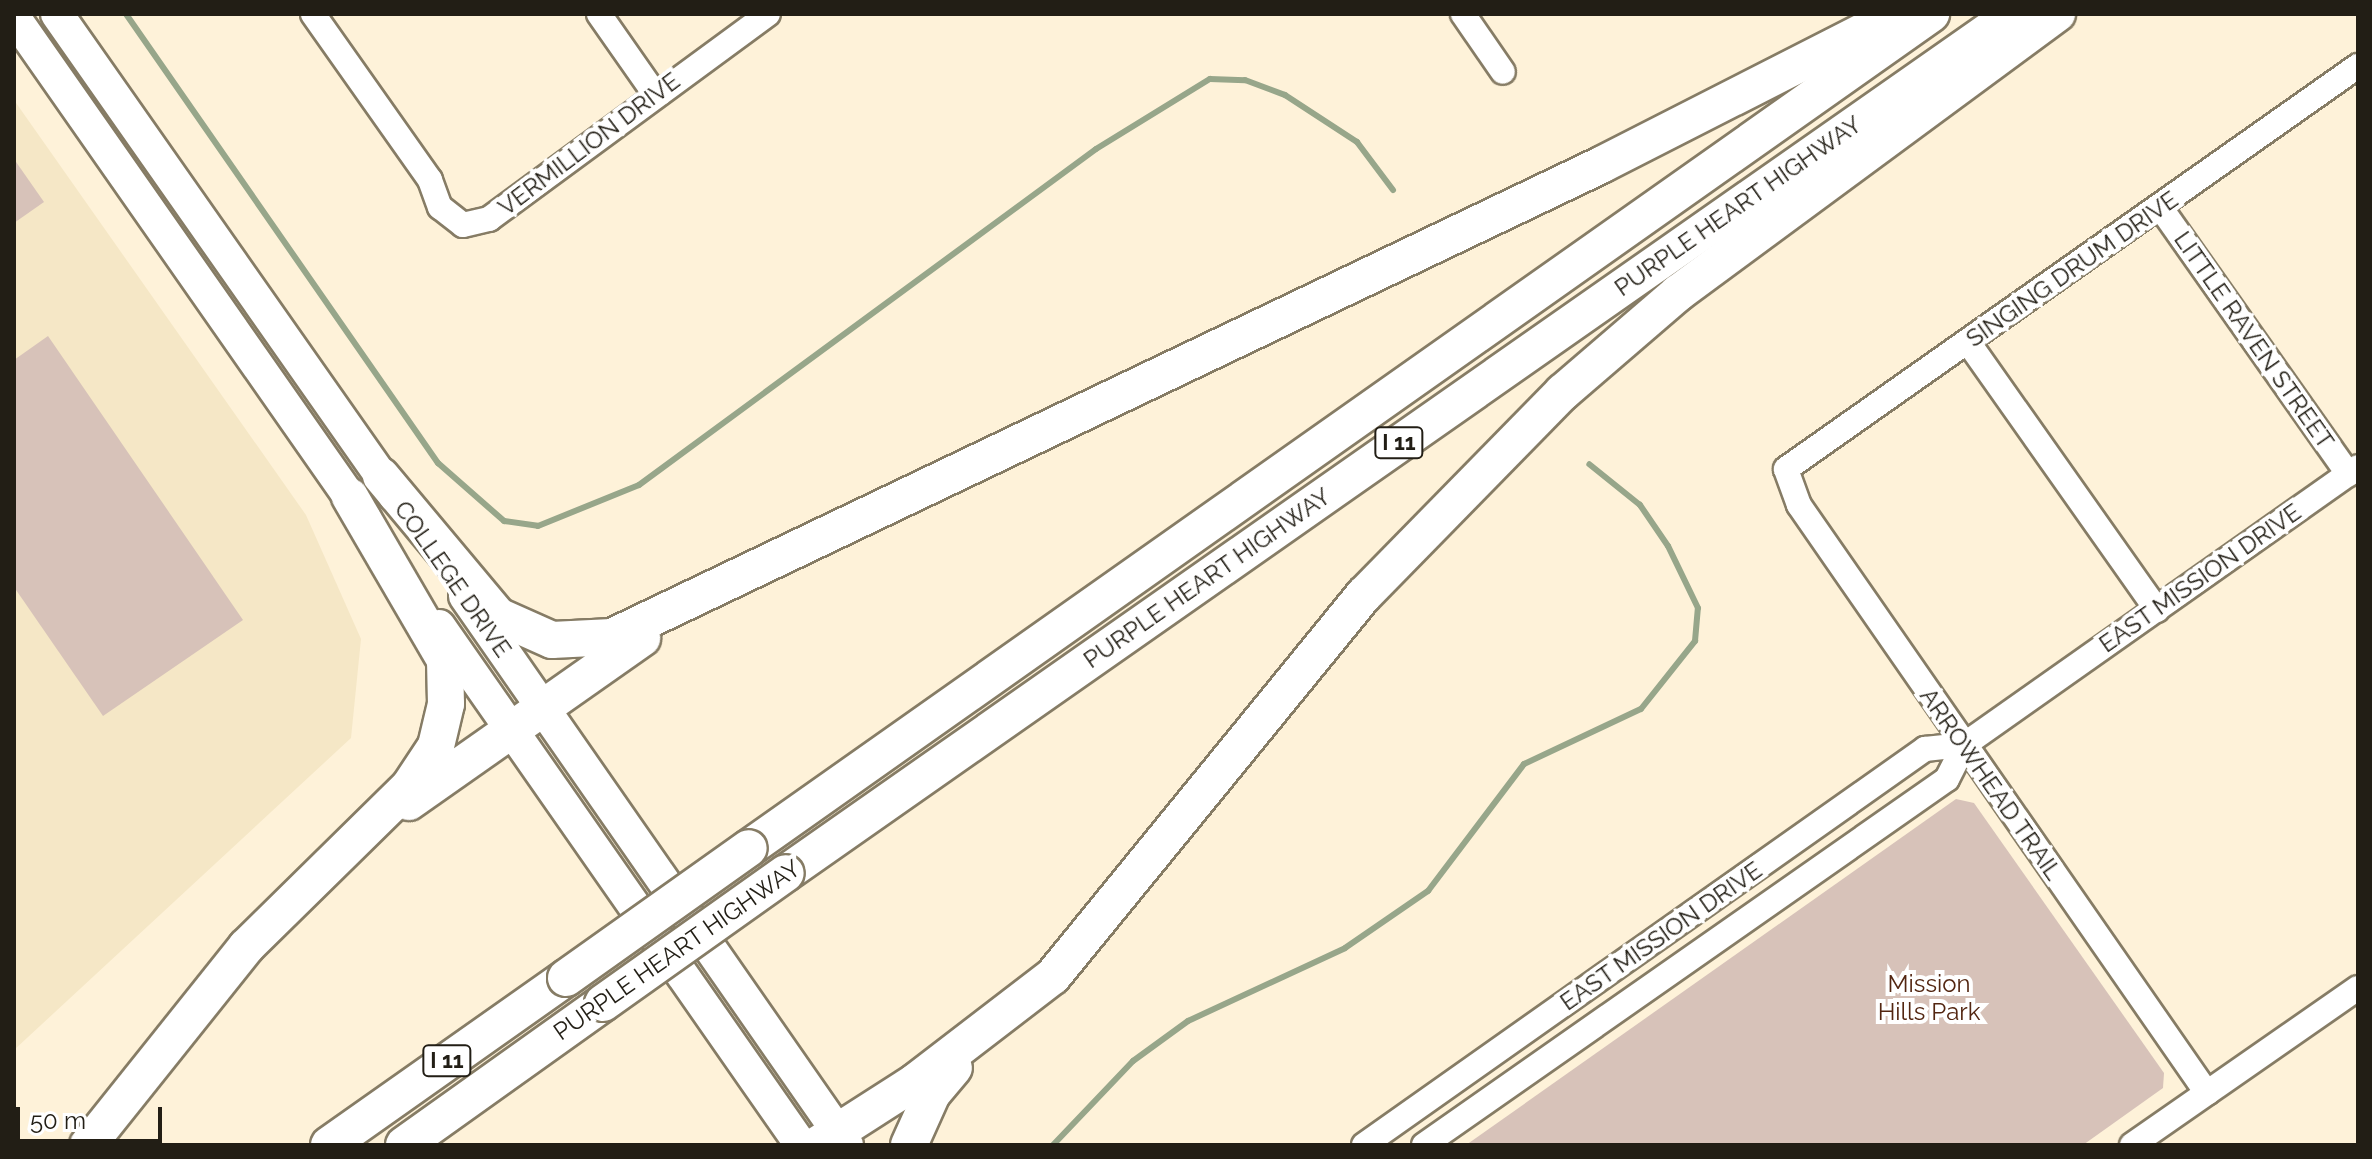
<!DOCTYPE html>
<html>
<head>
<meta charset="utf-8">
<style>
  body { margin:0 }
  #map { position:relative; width:2372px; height:1159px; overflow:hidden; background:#fef2d9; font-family:Raleway,sans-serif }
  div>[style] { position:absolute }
  .built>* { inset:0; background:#f5e7c6 }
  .green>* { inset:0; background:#d7c2b9 }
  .stream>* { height:6px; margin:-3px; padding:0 3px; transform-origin:3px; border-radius:3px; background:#97a68a }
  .roads { filter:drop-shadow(2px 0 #867c65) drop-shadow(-2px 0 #867c65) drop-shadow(0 2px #867c65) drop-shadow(0 -2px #867c65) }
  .minor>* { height:24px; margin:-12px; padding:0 12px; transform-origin:12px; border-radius:12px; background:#fff }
  .major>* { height:32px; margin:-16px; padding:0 16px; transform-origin:16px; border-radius:16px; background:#fff }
  .highway>* { height:36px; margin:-18px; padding:0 18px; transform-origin:18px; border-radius:18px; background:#fff }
  .bridges { filter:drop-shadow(2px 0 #867c65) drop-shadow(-2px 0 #867c65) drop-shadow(0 2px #867c65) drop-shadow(0 -2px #867c65) }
  .highway-bridge>* { height:36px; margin:-18px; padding:0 18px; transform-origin:18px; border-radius:18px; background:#fff }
  span { translate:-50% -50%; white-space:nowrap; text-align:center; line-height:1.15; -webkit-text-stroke:8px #fff; paint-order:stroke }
  .shield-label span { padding:2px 6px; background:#fff; border:2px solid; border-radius:6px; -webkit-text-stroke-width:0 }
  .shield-label { font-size:22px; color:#221e15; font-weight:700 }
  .street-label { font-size:24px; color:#221e15 }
  .park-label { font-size:24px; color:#532611 }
  .frame { position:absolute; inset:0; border:16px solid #221e15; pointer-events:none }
  .scale { position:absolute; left:16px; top:1107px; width:146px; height:36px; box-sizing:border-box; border:4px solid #221e15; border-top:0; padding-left:10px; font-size:24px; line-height:28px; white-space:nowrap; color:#221e15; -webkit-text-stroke:6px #fff; paint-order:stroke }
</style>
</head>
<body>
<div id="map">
  <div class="built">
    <div style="clip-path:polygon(14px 100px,306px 515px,361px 639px,351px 738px,14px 1050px)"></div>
  </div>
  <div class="green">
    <div style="clip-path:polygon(14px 159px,44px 202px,14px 223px)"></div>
    <div style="clip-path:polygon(48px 336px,243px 620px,103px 716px,14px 587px,14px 360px)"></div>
    <div style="clip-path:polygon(1956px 799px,1974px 803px,2164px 1073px,2163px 1088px,2083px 1145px,1466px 1145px)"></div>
  </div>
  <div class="stream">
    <div style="left:126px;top:14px;width:547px;rotate:55.21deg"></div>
    <div style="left:438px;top:463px;width:88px;rotate:41.3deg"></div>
    <div style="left:504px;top:521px;width:34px;rotate:8deg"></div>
    <div style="left:538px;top:526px;width:109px;rotate:-22.1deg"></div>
    <div style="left:639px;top:485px;width:567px;rotate:-36.32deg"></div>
    <div style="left:1096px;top:149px;width:134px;rotate:-31.6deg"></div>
    <div style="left:1210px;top:79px;width:35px;rotate:2deg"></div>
    <div style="left:1245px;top:80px;width:43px;rotate:20.6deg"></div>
    <div style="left:1285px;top:95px;width:86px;rotate:33.1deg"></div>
    <div style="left:1357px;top:142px;width:60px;rotate:53.1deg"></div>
    <div style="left:1053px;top:1145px;width:116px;rotate:-46.4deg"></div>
    <div style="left:1133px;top:1061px;width:68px;rotate:-36deg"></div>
    <div style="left:1188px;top:1021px;width:173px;rotate:-24.9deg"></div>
    <div style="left:1345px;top:948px;width:101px;rotate:-34.5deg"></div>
    <div style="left:1428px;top:891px;width:159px;rotate:-52.9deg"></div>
    <div style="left:1524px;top:764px;width:129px;rotate:-25.2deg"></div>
    <div style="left:1641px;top:709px;width:87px;rotate:-51.5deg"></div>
    <div style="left:1695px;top:641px;width:33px;rotate:-85deg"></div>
    <div style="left:1698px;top:608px;width:69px;rotate:-115.8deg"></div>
    <div style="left:1668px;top:546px;width:50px;rotate:-124.3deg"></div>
    <div style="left:1640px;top:505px;width:65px;rotate:-141.2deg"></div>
  </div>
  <div class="roads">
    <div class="minor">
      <div style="left:313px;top:14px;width:203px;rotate:54.8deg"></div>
      <div style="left:430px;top:180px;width:29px;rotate:70deg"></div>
      <div style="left:440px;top:207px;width:29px;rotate:38deg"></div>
      <div style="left:463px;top:225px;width:27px;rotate:-13deg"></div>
      <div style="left:489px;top:219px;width:346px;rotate:-36.3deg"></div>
      <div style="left:599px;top:14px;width:98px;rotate:55deg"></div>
      <div style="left:1463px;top:14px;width:70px;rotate:55.4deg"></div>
      <div style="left:2160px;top:207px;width:327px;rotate:54.8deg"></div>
      <div style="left:1968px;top:342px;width:328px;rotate:54.8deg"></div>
      <div style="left:2207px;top:1093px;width:716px;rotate:-124.76deg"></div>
      <div style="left:1799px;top:505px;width:38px;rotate:-110deg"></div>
      <div style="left:1786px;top:469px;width:700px;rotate:-35.17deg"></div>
      <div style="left:1364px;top:1145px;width:687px;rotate:-35.22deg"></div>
      <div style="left:1925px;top:749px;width:39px;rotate:-6deg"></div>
      <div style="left:1424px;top:1145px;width:638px;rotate:-34.98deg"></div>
      <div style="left:1947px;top:779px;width:38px;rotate:-63deg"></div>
      <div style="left:1964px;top:745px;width:482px;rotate:-35.2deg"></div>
      <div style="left:2132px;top:1145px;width:275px;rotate:-34.8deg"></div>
    </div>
    <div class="major">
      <div style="left:57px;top:14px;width:589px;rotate:54.96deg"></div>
      <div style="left:14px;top:17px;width:613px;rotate:55.04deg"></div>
      <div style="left:465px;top:596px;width:669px;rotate:55.17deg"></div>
      <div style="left:439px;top:626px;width:633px;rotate:55.1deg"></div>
    </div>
    <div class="highway">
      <div style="left:381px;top:476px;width:182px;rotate:50.1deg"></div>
      <div style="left:498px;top:616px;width:59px;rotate:24deg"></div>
      <div style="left:552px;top:640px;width:60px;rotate:-2.9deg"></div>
      <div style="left:612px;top:637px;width:1096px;rotate:-25.51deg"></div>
      <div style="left:1601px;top:165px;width:332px;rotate:-27deg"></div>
      <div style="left:409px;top:802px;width:285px;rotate:-35.1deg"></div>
      <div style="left:749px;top:848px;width:1447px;rotate:-35.21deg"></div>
      <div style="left:786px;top:873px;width:1498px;rotate:-35deg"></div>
      <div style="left:88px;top:1145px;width:253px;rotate:-51.4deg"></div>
      <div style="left:246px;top:947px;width:228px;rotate:-44.5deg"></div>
      <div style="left:409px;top:787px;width:49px;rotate:-56.6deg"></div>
      <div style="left:436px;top:746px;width:43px;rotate:-76.6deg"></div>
      <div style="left:446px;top:704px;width:44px;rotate:-91.3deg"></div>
      <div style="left:445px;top:660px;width:189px;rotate:-120.2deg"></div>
      <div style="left:329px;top:1145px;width:290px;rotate:-35.2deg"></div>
      <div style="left:404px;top:1145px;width:244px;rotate:-35.5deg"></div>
      <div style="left:817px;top:1145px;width:117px;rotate:-32.7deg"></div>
      <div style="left:915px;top:1082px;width:174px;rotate:-37.5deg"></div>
      <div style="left:1053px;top:976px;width:492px;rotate:-50.8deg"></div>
      <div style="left:1364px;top:595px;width:284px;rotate:-45.6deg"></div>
      <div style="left:1563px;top:392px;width:152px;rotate:-40.7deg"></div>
      <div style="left:1678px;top:293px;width:471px;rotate:-36.4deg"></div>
      <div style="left:909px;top:1145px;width:56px;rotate:-65.7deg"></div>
      <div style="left:932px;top:1094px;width:34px;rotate:-50deg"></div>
    </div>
  </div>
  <div class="bridges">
    <div class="highway-bridge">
      <div style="left:566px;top:978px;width:224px;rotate:-35.4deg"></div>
      <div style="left:603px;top:1003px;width:224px;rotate:-35.4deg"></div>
    </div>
  </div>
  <div class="shield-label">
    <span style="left:1399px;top:443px">I 11</span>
    <span style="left:447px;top:1061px">I 11</span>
  </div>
  <div class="street-label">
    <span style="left:589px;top:144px;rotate:-37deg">VERMILLION DRIVE</span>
    <span style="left:1738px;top:206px;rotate:-35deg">PURPLE HEART HIGHWAY</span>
    <span style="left:2072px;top:269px;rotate:-35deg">SINGING DRUM DRIVE</span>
    <span style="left:2254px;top:340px;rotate:55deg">LITTLE RAVEN STREET</span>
    <span style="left:1207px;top:578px;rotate:-35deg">PURPLE HEART HIGHWAY</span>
    <span style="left:2200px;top:578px;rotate:-35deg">EAST MISSION DRIVE</span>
    <span style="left:453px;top:579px;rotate:55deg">COLLEGE DRIVE</span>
    <span style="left:1991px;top:784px;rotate:55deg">ARROWHEAD TRAIL</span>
    <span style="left:1661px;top:936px;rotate:-35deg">EAST MISSION DRIVE</span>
    <span style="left:677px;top:950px;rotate:-35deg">PURPLE HEART HIGHWAY</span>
  </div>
  <div class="park-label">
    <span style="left:1929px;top:998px">Mission<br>Hills Park</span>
  </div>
  <div class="frame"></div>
  <div class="scale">50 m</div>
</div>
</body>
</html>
